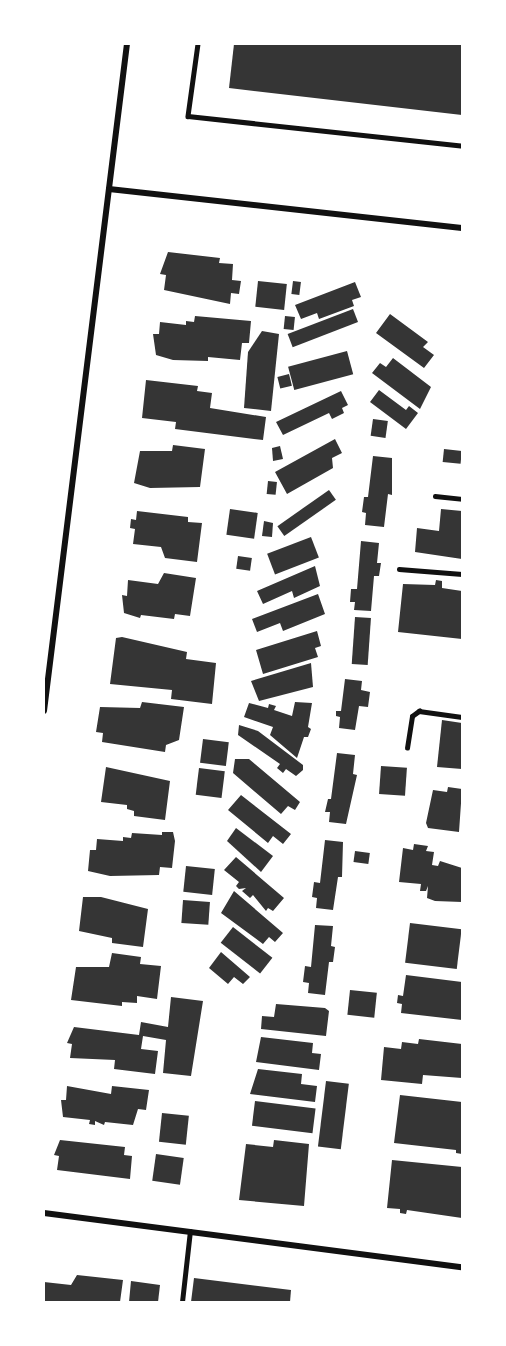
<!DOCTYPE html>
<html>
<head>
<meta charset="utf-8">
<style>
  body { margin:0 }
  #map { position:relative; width:506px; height:1346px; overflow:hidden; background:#fff; font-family:Signika,sans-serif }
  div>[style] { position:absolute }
  .building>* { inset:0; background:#353535; transform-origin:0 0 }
  .service>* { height:4.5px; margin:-2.25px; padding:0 2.25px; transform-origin:2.25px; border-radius:2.25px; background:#111 }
  .minor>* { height:6px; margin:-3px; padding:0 3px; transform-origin:3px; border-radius:3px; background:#111 }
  span { translate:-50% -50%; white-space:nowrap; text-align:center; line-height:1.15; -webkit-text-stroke:6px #fff; paint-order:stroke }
  .frame { position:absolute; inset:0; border:45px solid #fff; pointer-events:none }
</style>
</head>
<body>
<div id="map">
  <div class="building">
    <div style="clip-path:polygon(234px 44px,462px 44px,462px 115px,229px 88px)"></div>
    <div style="clip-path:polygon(168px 252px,220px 258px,219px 263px,233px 264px,232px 280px,241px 281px,239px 294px,231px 293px,230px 304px,164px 290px,166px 275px,160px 274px)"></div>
    <div style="left:258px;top:281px;width:29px;height:26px;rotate:6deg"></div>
    <div style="left:293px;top:281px;width:8px;height:13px;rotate:7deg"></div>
    <div style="clip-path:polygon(355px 282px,361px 297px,352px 300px,354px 306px,319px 319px,317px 313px,301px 319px,295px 305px)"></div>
    <div style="left:353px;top:309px;width:14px;height:70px;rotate:69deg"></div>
    <div style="clip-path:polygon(390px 314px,428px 342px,423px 347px,434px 355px,424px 368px,376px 333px)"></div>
    <div style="clip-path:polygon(195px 316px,251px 321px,249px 343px,242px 343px,240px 360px,208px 357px,208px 361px,173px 360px,156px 355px,153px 334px,159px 334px,160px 322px,186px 325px,186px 321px,194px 322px)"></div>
    <div style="left:285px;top:316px;width:10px;height:13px;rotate:6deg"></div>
    <div style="clip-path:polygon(262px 331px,279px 334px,271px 411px,244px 408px,248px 352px)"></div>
    <div style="left:347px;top:351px;width:24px;height:61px;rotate:75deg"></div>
    <div style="clip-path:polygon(393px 358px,431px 387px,420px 409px,372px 373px,380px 363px,386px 367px)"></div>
    <div style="left:289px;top:374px;width:12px;height:12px;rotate:76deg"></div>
    <div style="clip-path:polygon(146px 380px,198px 386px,197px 391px,212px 393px,210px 408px,266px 417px,263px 440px,175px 429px,176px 422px,142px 418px)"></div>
    <div style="clip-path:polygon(379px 390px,406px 410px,409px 406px,418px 413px,406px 429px,370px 402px)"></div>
    <div style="clip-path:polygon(341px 391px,348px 405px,342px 408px,344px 413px,332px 419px,329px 413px,283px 435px,276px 422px)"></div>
    <div style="left:373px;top:419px;width:15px;height:17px;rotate:8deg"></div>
    <div style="clip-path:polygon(335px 439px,342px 453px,332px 458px,333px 468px,287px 494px,275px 472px)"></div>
    <div style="clip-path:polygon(173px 445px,205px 449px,200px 487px,150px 488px,134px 483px,140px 451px,172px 451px)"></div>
    <div style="clip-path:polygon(280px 446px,283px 459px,273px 461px,272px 448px)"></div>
    <div style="left:444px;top:449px;width:18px;height:13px;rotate:6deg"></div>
    <div style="clip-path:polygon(373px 456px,392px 458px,392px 495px,388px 494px,384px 527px,365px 525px,366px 513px,362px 512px,364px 497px,368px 497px)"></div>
    <div style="left:268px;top:481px;width:9px;height:13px;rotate:6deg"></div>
    <div style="left:329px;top:490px;width:12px;height:63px;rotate:55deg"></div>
    <div style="left:230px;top:509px;width:28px;height:26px;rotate:8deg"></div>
    <div style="clip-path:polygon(441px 509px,462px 511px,462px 559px,415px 552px,417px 528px,439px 531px)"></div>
    <div style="clip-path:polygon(137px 511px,188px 517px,188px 522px,202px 523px,197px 562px,165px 558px,161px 547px,133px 544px,135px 529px,130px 528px,131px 519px,136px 520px)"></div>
    <div style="clip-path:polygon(264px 521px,273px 523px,272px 537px,262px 536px)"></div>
    <div style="left:311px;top:537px;width:22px;height:47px;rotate:69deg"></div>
    <div style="clip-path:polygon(361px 541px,379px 543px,377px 563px,381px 563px,379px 576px,374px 576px,371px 611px,354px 610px,355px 602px,350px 602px,351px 589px,357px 589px)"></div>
    <div style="left:238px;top:556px;width:14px;height:13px;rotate:8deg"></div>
    <div style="clip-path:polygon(315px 566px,320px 586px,294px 598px,292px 591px,263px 604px,257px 591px)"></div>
    <div style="clip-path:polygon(164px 573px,196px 578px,190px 616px,175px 614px,174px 619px,141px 615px,140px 618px,124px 613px,122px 595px,127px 596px,128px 580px,158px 584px)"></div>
    <div style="clip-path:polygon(436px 580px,442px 581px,442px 588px,462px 591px,462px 639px,398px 632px,403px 584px,435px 585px)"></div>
    <div style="clip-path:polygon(318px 594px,325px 614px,283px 631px,280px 623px,257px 632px,252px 619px)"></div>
    <div style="left:355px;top:617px;width:16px;height:47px;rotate:4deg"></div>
    <div style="clip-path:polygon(317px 631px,321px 646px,315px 648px,318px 657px,263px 674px,256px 650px)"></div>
    <div style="clip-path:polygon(122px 637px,187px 652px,186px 659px,216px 663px,212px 704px,171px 699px,172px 690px,110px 684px,116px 638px)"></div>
    <div style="clip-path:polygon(311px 663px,313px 687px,259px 701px,251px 681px)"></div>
    <div style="clip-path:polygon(345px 679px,362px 681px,361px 690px,370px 692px,368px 707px,359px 706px,355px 730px,339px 728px,340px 717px,336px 716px,336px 711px,341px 711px)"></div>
    <div style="clip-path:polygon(142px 702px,184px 707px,179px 740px,166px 745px,165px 752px,102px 742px,103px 733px,96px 732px,100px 707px,140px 708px)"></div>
    <div style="clip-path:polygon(295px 702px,312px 703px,308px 727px,311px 729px,308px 737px,304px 737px,297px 758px,270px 735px,273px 727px,244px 717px,249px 703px,268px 708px,269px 704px,276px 706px,274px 710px,292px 716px)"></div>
    <div style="clip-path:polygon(442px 720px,462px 723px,462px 769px,437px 767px)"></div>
    <div style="clip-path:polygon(239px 725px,258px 731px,303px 765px,303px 770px,296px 776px,286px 769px,283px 773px,277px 768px,280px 764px,238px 735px)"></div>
    <div style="left:203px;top:739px;width:26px;height:24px;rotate:7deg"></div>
    <div style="clip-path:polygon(337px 753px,355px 755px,353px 774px,357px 775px,346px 824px,329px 822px,330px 812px,325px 812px,328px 799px,331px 799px)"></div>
    <div style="clip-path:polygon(235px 759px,249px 759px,300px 802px,295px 810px,288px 806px,281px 814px,233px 773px)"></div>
    <div style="left:381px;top:766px;width:26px;height:28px;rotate:4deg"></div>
    <div style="clip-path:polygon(106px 767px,170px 781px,165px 820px,134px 816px,134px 811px,127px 809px,127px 805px,101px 802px)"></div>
    <div style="left:199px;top:768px;width:26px;height:27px;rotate:7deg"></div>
    <div style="clip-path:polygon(448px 787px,462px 789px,459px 832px,428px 828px,426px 823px,433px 790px,447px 792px)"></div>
    <div style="clip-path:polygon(241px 795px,291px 834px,283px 844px,273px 836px,268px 843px,228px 810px)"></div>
    <div style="clip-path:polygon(236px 828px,273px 856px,261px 872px,227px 841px)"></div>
    <div style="clip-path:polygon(162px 832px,173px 832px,175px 841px,172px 868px,160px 867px,159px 875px,110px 876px,88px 871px,90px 850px,96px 850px,97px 839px,123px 841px,123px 837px,131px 838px,132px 833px,162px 835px)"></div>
    <div style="clip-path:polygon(325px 840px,343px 842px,342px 877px,338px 877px,333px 910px,316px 908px,317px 898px,312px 897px,314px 882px,320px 883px)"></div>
    <div style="clip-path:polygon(414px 844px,428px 846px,426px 851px,434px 852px,432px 865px,438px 866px,440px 861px,462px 868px,462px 902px,435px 901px,427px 898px,428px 886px,426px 891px,420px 891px,421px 884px,399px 882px,403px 848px,413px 850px)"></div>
    <div style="left:355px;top:851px;width:15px;height:11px;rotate:8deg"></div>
    <div style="clip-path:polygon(236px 857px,284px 898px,273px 911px,268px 908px,266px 911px,253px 895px,250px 898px,242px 891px,246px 888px,239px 889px,236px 886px,239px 882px,224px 870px)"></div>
    <div style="left:186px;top:866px;width:29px;height:26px;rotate:6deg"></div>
    <div style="clip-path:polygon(234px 891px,283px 933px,275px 942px,269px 937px,263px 944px,221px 913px)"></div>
    <div style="clip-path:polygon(83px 897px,101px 897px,148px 909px,143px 947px,112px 943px,112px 938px,79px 931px)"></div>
    <div style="left:183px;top:900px;width:27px;height:23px;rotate:4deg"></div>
    <div style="left:410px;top:923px;width:52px;height:40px;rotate:7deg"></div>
    <div style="clip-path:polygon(315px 925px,333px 926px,331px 946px,335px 947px,333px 962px,329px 962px,325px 995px,308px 993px,309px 983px,303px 982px,305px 966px,311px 967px)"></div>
    <div style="left:233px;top:927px;width:50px;height:20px;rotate:38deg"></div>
    <div style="clip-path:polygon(221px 952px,250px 977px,243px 984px,234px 977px,228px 984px,209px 968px)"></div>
    <div style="clip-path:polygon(112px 953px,141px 957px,140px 964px,161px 966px,157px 999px,137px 996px,137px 1003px,122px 1002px,122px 1006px,71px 1000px,76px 967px,109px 967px)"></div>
    <div style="clip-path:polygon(406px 975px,462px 982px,462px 1020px,401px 1013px,402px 1004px,397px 1003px,398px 995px,403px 996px)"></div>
    <div style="left:350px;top:990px;width:27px;height:25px;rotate:6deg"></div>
    <div style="clip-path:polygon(171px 997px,203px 1001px,191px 1076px,163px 1073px,166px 1040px,143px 1036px,141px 1049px,158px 1051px,155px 1074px,114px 1069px,115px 1060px,70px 1058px,72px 1044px,67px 1043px,74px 1027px,139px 1035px,141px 1022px,168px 1027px)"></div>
    <div style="clip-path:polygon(276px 1004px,325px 1008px,329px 1011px,326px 1036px,261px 1029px,262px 1016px,274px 1017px)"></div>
    <div style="clip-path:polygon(261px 1037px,313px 1043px,312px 1053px,321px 1054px,319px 1070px,256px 1062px)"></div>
    <div style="clip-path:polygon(419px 1039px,462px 1044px,462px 1078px,423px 1075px,422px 1084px,381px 1080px,384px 1047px,401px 1049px,402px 1042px,418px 1044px)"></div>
    <div style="clip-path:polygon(258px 1069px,302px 1074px,301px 1084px,317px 1086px,315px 1102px,250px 1094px)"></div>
    <div style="left:326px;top:1081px;width:23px;height:66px;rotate:7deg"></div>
    <div style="clip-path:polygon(67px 1086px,111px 1094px,112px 1086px,149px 1090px,146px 1110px,138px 1109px,133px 1125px,105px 1122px,104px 1125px,95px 1121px,95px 1125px,89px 1124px,90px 1120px,63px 1117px,61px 1100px,66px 1100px)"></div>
    <div style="clip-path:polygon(400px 1095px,462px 1102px,462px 1154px,456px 1153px,456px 1150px,394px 1143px)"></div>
    <div style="left:255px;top:1101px;width:61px;height:25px;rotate:7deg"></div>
    <div style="left:162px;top:1113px;width:27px;height:29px;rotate:6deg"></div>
    <div style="clip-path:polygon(60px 1140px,125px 1147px,124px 1155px,132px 1156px,130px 1179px,57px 1170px,59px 1156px,54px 1155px)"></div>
    <div style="clip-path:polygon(274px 1140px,309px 1144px,304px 1206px,239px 1200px,246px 1144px,273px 1147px)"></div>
    <div style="left:156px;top:1154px;width:28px;height:27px;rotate:8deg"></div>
    <div style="clip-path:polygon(392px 1160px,462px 1167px,462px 1218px,407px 1210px,406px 1214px,400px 1213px,400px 1209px,387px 1208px)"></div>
    <div style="clip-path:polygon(77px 1275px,123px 1280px,120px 1302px,44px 1302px,44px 1282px,71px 1285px)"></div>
    <div style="clip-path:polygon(194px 1278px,291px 1290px,290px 1302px,191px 1302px)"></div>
    <div style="clip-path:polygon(131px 1281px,160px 1285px,158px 1302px,129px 1302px)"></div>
  </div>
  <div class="service">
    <div style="left:198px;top:44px;width:73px;rotate:97.9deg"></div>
    <div style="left:188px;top:116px;width:276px;rotate:6.2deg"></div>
    <div style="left:435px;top:496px;width:27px;rotate:6deg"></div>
    <div style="left:399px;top:569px;width:63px;rotate:4.5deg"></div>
    <div style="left:407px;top:748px;width:32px;rotate:-81deg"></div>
    <div style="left:412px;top:716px;width:9px;rotate:-36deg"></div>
    <div style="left:419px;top:711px;width:43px;rotate:7.9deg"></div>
    <div style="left:182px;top:1302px;width:71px;rotate:-83.6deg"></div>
  </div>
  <div class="minor">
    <div style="left:109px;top:189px;width:355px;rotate:6.3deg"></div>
    <div style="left:44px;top:711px;width:672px;rotate:-82.91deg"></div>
    <div style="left:44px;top:1213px;width:421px;rotate:7.4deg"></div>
  </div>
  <div class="frame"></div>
</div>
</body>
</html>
